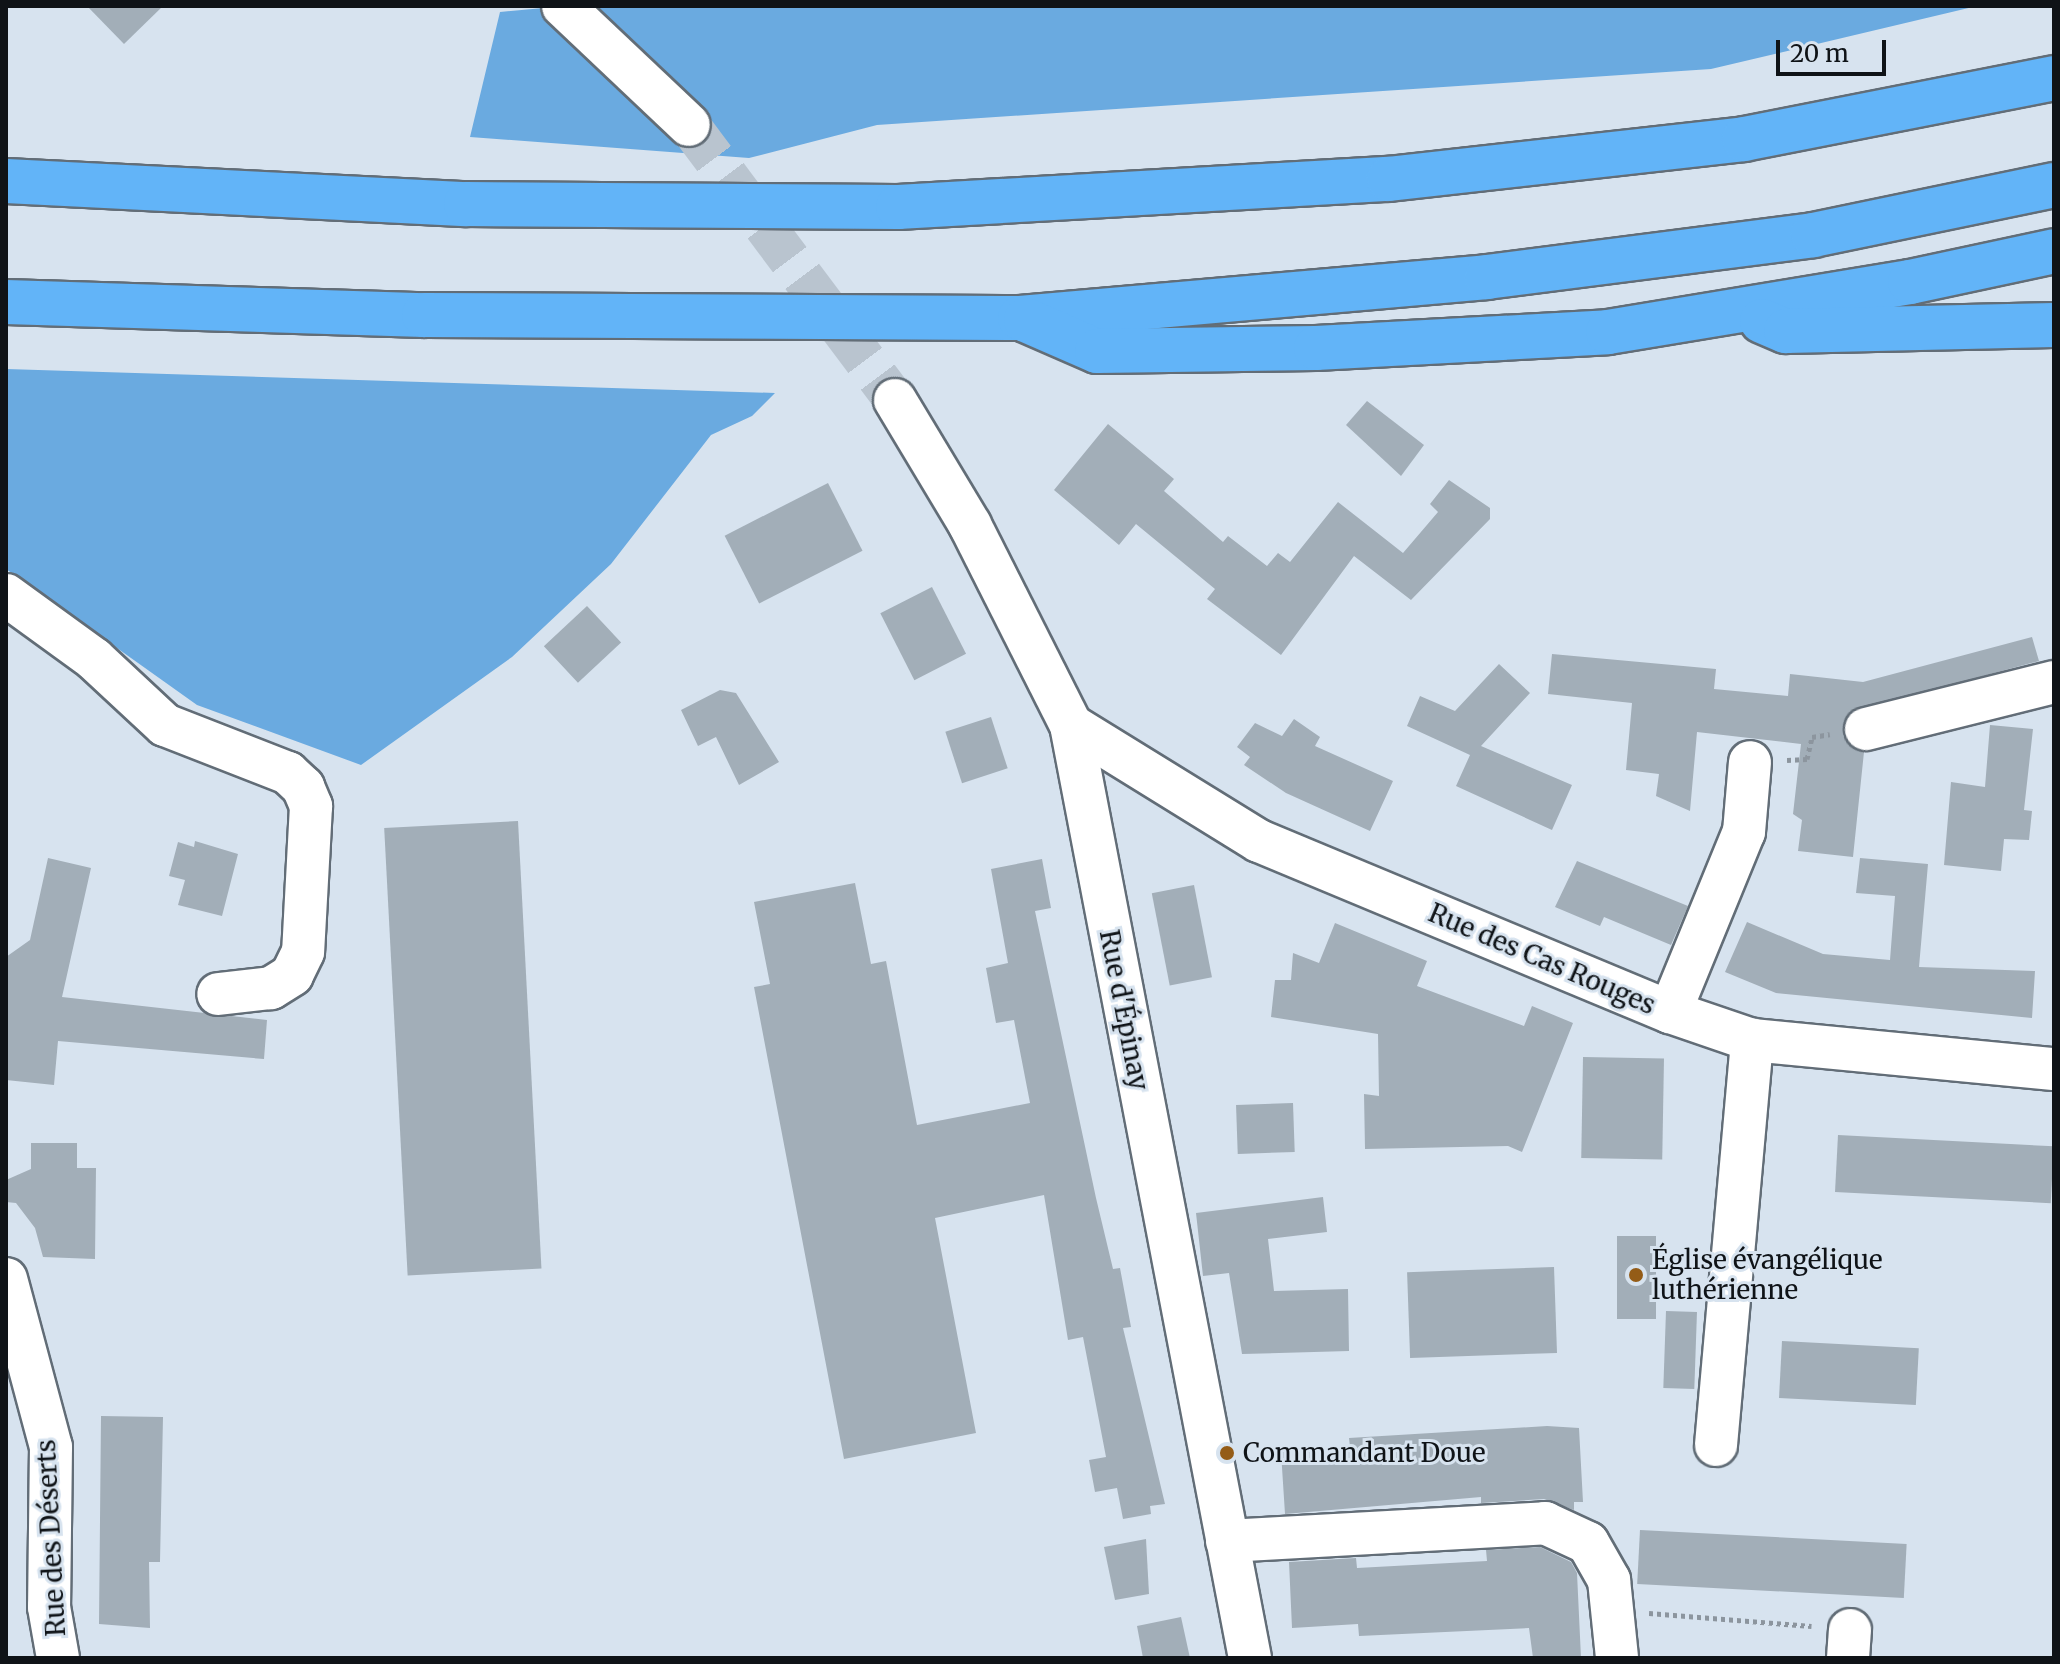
<!DOCTYPE html>
<html>
<head>
<meta charset="utf-8">
<style>
  body { margin:0 }
  #map { position:relative; width:2060px; height:1664px; overflow:hidden; background:#d7e3ef; font-family:Merriweather,serif }
  div>[style] { position:absolute }
  .forest>* { inset:0; background:#6aaae0 }
  .building>* { inset:0; background:#a2aeb8; transform-origin:0 0 }
  .minor-tunnel>* { height:42px; margin-top:-21px; transform-origin:0; background:repeating-linear-gradient(90deg,#b9c4cf 0 42px,transparent 0 63px) }
  .path>* { height:5px; margin-top:-2.5px; transform-origin:0; background:repeating-linear-gradient(90deg,#8c959e 0 4px,transparent 0 8px) }
  .roads { filter:drop-shadow(2px 0 #626d77) drop-shadow(-2px 0 #626d77) drop-shadow(0 2px #626d77) drop-shadow(0 -2px #626d77) }
  .minor>* { height:42px; margin:-21px; padding:0 21px; transform-origin:21px; border-radius:21px; background:#fff }
  .highway>* { height:44px; margin:-22px; padding:0 22px; transform-origin:22px; border-radius:22px; background:#62b4f8 }
  .dots>* { width:22px; height:22px; translate:-50% -50%; box-sizing:border-box; border:4px solid #d7e3ef; border-radius:50% }
  span { translate:-50% -50%; white-space:nowrap; text-align:center; line-height:1.15; -webkit-text-stroke:6px #d7e3ef; paint-order:stroke }
  .street-label { font-size:26px; color:#0f1317 }
  .poi-label { font-size:26px; color:#0f1317 }
  .left { translate:0 -50%; text-align:left }
  .frame { position:absolute; inset:0; border:8px solid #0f1317; pointer-events:none }
  .scale { position:absolute; left:1776px; top:40px; width:110px; height:36px; box-sizing:border-box; border:4px solid #0f1317; border-top:0; padding-left:10px; font-size:24px; line-height:28px; white-space:nowrap; color:#0f1317; -webkit-text-stroke:6px #d7e3ef; paint-order:stroke }
</style>
</head>
<body>
<div id="map">
  <div class="forest">
    <div style="clip-path:polygon(565px 6px,1977px 6px,1711px 69px,877px 125px,749px 158px,470px 137px,500px 12px)"></div>
    <div style="clip-path:polygon(6px 369px,775px 393px,752px 416px,711px 435px,611px 564px,512px 657px,361px 765px,197px 705px,6px 569px)"></div>
  </div>
  <div class="building">
    <div style="clip-path:polygon(87px 6px,163px 6px,124px 44px)"></div>
    <div style="clip-path:polygon(1367px 401px,1424px 445px,1401px 476px,1346px 425px)"></div>
    <div style="clip-path:polygon(1108px 424px,1174px 479px,1164px 491px,1223px 542px,1228px 536px,1267px 566px,1278px 553px,1290px 562px,1338px 502px,1403px 553px,1438px 512px,1430px 504px,1449px 480px,1490px 508px,1490px 519px,1411px 600px,1354px 556px,1281px 655px,1207px 599px,1215px 589px,1136px 524px,1119px 545px,1054px 490px)"></div>
    <div style="left:828px;top:483px;width:76px;height:116px;rotate:63deg"></div>
    <div style="left:932px;top:587px;width:75px;height:58px;rotate:63deg"></div>
    <div style="left:587px;top:606px;width:50px;height:59px;rotate:47deg"></div>
    <div style="clip-path:polygon(2032px 637px,2039px 661px,1849px 712px,1843px 736px,1864px 752px,1853px 857px,1798px 851px,1802px 820px,1793px 814px,1801px 744px,1697px 732px,1690px 811px,1656px 796px,1659px 774px,1626px 770px,1632px 703px,1548px 694px,1552px 654px,1716px 669px,1714px 689px,1788px 696px,1790px 674px,1863px 682px)"></div>
    <div style="clip-path:polygon(1499px 664px,1530px 693px,1481px 746px,1572px 785px,1552px 830px,1456px 786px,1470px 755px,1407px 726px,1420px 696px,1455px 711px)"></div>
    <div style="clip-path:polygon(720px 690px,736px 693px,779px 762px,739px 785px,716px 737px,698px 746px,681px 710px)"></div>
    <div style="left:991px;top:717px;width:54px;height:48px;rotate:72deg"></div>
    <div style="clip-path:polygon(1294px 719px,1320px 737px,1315px 746px,1393px 781px,1370px 831px,1286px 793px,1244px 765px,1250px 757px,1237px 747px,1255px 723px,1282px 736px)"></div>
    <div style="clip-path:polygon(1990px 725px,2033px 729px,2024px 810px,2032px 811px,2029px 840px,2004px 839px,2001px 871px,1944px 865px,1951px 782px,1985px 787px)"></div>
    <div style="left:518px;top:821px;width:448px;height:134px;rotate:87deg"></div>
    <div style="clip-path:polygon(195px 841px,238px 854px,222px 916px,178px 905px,185px 880px,169px 876px,178px 842px,194px 847px)"></div>
    <div style="clip-path:polygon(48px 858px,91px 868px,62px 997px,267px 1020px,264px 1059px,58px 1041px,54px 1085px,6px 1080px,6px 957px,30px 940px)"></div>
    <div style="clip-path:polygon(1860px 858px,1928px 864px,1919px 967px,2035px 971px,2032px 1018px,1776px 993px,1725px 972px,1747px 922px,1823px 954px,1890px 960px,1895px 896px,1856px 893px)"></div>
    <div style="clip-path:polygon(1042px 859px,1051px 908px,1035px 911px,1096px 1198px,1113px 1269px,1120px 1268px,1131px 1327px,1123px 1328px,1165px 1504px,1150px 1506px,1151px 1514px,1123px 1519px,1117px 1488px,1095px 1492px,1089px 1460px,1106px 1457px,1083px 1337px,1068px 1340px,1044px 1195px,935px 1218px,976px 1433px,844px 1459px,754px 987px,770px 984px,754px 902px,855px 883px,871px 964px,886px 961px,917px 1125px,1030px 1103px,1014px 1020px,996px 1023px,986px 968px,1008px 963px,991px 869px)"></div>
    <div style="clip-path:polygon(1577px 861px,1688px 906px,1671px 945px,1604px 917px,1600px 926px,1555px 907px)"></div>
    <div style="left:1194px;top:885px;width:94px;height:43px;rotate:79deg"></div>
    <div style="clip-path:polygon(1335px 923px,1427px 961px,1417px 986px,1524px 1026px,1532px 1006px,1573px 1023px,1522px 1152px,1508px 1146px,1365px 1149px,1364px 1094px,1379px 1096px,1378px 1034px,1271px 1017px,1275px 980px,1291px 980px,1293px 953px,1319px 963px)"></div>
    <div style="left:1583px;top:1057px;width:81px;height:101px;rotate:1deg"></div>
    <div style="left:1293px;top:1103px;width:49px;height:57px;rotate:88deg"></div>
    <div style="left:1838px;top:1135px;width:216px;height:57px;rotate:3deg"></div>
    <div style="clip-path:polygon(31px 1143px,77px 1143px,77px 1168px,96px 1168px,95px 1259px,43px 1257px,35px 1228px,16px 1203px,6px 1202px,6px 1180px,31px 1169px)"></div>
    <div style="clip-path:polygon(1323px 1197px,1327px 1232px,1268px 1239px,1274px 1291px,1348px 1289px,1349px 1351px,1242px 1354px,1229px 1273px,1203px 1276px,1196px 1213px)"></div>
    <div style="left:1617px;top:1236px;width:39px;height:83px"></div>
    <div style="left:1554px;top:1267px;width:86px;height:147px;rotate:88deg"></div>
    <div style="left:1666px;top:1311px;width:31px;height:77px;rotate:2deg"></div>
    <div style="left:1782px;top:1341px;width:137px;height:57px;rotate:3deg"></div>
    <div style="clip-path:polygon(101px 1416px,163px 1417px,160px 1562px,149px 1562px,150px 1628px,99px 1624px)"></div>
    <div style="clip-path:polygon(1547px 1426px,1579px 1428px,1583px 1502px,1574px 1502px,1574px 1510px,1544px 1499px,1481px 1503px,1481px 1497px,1285px 1514px,1281px 1452px,1350px 1447px,1349px 1438px)"></div>
    <div style="left:1640px;top:1530px;width:267px;height:54px;rotate:3deg"></div>
    <div style="clip-path:polygon(1146px 1539px,1149px 1594px,1115px 1600px,1104px 1547px)"></div>
    <div style="clip-path:polygon(1540px 1547px,1571px 1562px,1577px 1573px,1581px 1658px,1533px 1658px,1529px 1628px,1359px 1636px,1358px 1624px,1292px 1628px,1289px 1562px,1356px 1558px,1357px 1568px,1487px 1561px,1486px 1550px)"></div>
    <div style="clip-path:polygon(1181px 1617px,1190px 1658px,1143px 1658px,1137px 1626px)"></div>
  </div>
  <div class="minor-tunnel">
    <div style="left:689px;top:125px;width:344px;rotate:53.2deg"></div>
  </div>
  <div class="path">
    <div style="left:1787px;top:760px;width:20px;rotate:-3deg"></div>
    <div style="left:1807px;top:759px;width:23px;rotate:-77deg"></div>
    <div style="left:1812px;top:737px;width:18px;rotate:-9deg"></div>
    <div style="left:1649px;top:1613px;width:163px;rotate:4.6deg"></div>
  </div>
  <div class="roads">
    <div class="minor">
      <div style="left:563px;top:6px;width:173px;rotate:43.4deg"></div>
      <div style="left:895px;top:400px;width:146px;rotate:59deg"></div>
      <div style="left:970px;top:525px;width:224px;rotate:63.2deg"></div>
      <div style="left:1071px;top:725px;width:950px;rotate:79.14deg"></div>
      <div style="left:6px;top:595px;width:109px;rotate:36deg"></div>
      <div style="left:94px;top:659px;width:97px;rotate:42.9deg"></div>
      <div style="left:165px;top:725px;width:132px;rotate:21.3deg"></div>
      <div style="left:288px;top:773px;width:21px;rotate:43deg"></div>
      <div style="left:303px;top:787px;width:21px;rotate:67deg"></div>
      <div style="left:311px;top:806px;width:146px;rotate:93.1deg"></div>
      <div style="left:303px;top:952px;width:25px;rotate:116deg"></div>
      <div style="left:292px;top:975px;width:25px;rotate:148deg"></div>
      <div style="left:271px;top:988px;width:53px;rotate:173.5deg"></div>
      <div style="left:1071px;top:725px;width:221px;rotate:31.7deg"></div>
      <div style="left:1259px;top:841px;width:445px;rotate:22.6deg"></div>
      <div style="left:1670px;top:1012px;width:87px;rotate:18.9deg"></div>
      <div style="left:1752px;top:1040px;width:303px;rotate:5.5deg"></div>
      <div style="left:1866px;top:729px;width:194px;rotate:-14deg"></div>
      <div style="left:1670px;top:1012px;width:195px;rotate:-67.7deg"></div>
      <div style="left:1744px;top:832px;width:70px;rotate:-85.1deg"></div>
      <div style="left:6px;top:1279px;width:174px;rotate:75deg"></div>
      <div style="left:51px;top:1447px;width:160px;rotate:90.7deg"></div>
      <div style="left:49px;top:1607px;width:52px;rotate:80deg"></div>
      <div style="left:1716px;top:1445px;width:407px;rotate:-84.9deg"></div>
      <div style="left:1227px;top:1541px;width:319px;rotate:-3.2deg"></div>
      <div style="left:1545px;top:1523px;width:47px;rotate:24.9deg"></div>
      <div style="left:1588px;top:1543px;width:43px;rotate:60.4deg"></div>
      <div style="left:1609px;top:1580px;width:78px;rotate:84.1deg"></div>
      <div style="left:1848px;top:1658px;width:28px;rotate:-86deg"></div>
    </div>
    <div class="highway">
      <div style="left:6px;top:181px;width:461px;rotate:2.9deg"></div>
      <div style="left:466px;top:204px;width:432px;rotate:0.4deg"></div>
      <div style="left:898px;top:207px;width:492px;rotate:-3.3deg"></div>
      <div style="left:1389px;top:179px;width:357px;rotate:-6.4deg"></div>
      <div style="left:1744px;top:139px;width:316px;rotate:-11.1deg"></div>
      <div style="left:6px;top:302px;width:418px;rotate:1.8deg"></div>
      <div style="left:424px;top:315px;width:596px;rotate:0.29deg"></div>
      <div style="left:1020px;top:318px;width:469px;rotate:-5deg"></div>
      <div style="left:1487px;top:277px;width:329px;rotate:-7.3deg"></div>
      <div style="left:1813px;top:235px;width:246px;rotate:-11.7deg"></div>
      <div style="left:1026px;top:320px;width:77px;rotate:23.6deg"></div>
      <div style="left:1097px;top:351px;width:219px;rotate:-0.8deg"></div>
      <div style="left:1316px;top:348px;width:292px;rotate:-3.1deg"></div>
      <div style="left:1608px;top:332px;width:306px;rotate:-9.4deg"></div>
      <div style="left:1910px;top:282px;width:147px;rotate:-12.1deg"></div>
      <div style="left:1762px;top:321px;width:26px;rotate:23deg"></div>
      <div style="left:1786px;top:331px;width:268px;rotate:-1.3deg"></div>
    </div>
  </div>
  <div class="dots">
    <div style="left:1636px;top:1275px;background:#945c17"></div>
    <div style="left:1227px;top:1453px;background:#945c17"></div>
  </div>
  <div class="street-label">
    <span style="left:1542px;top:959px;rotate:23deg">Rue des Cas Rouges</span>
    <span style="left:1124px;top:1010px;rotate:79deg">Rue d'Épinay</span>
    <span style="left:51px;top:1538px;rotate:-93deg">Rue des Déserts</span>
  </div>
  <div class="poi-label">
    <span class="left" style="left:1652px;top:1275px">Église évangélique<br>luthérienne</span>
    <span class="left" style="left:1243px;top:1453px">Commandant Doue</span>
  </div>
  <div class="frame"></div>
  <div class="scale">20 m</div>
</div>
</body>
</html>
